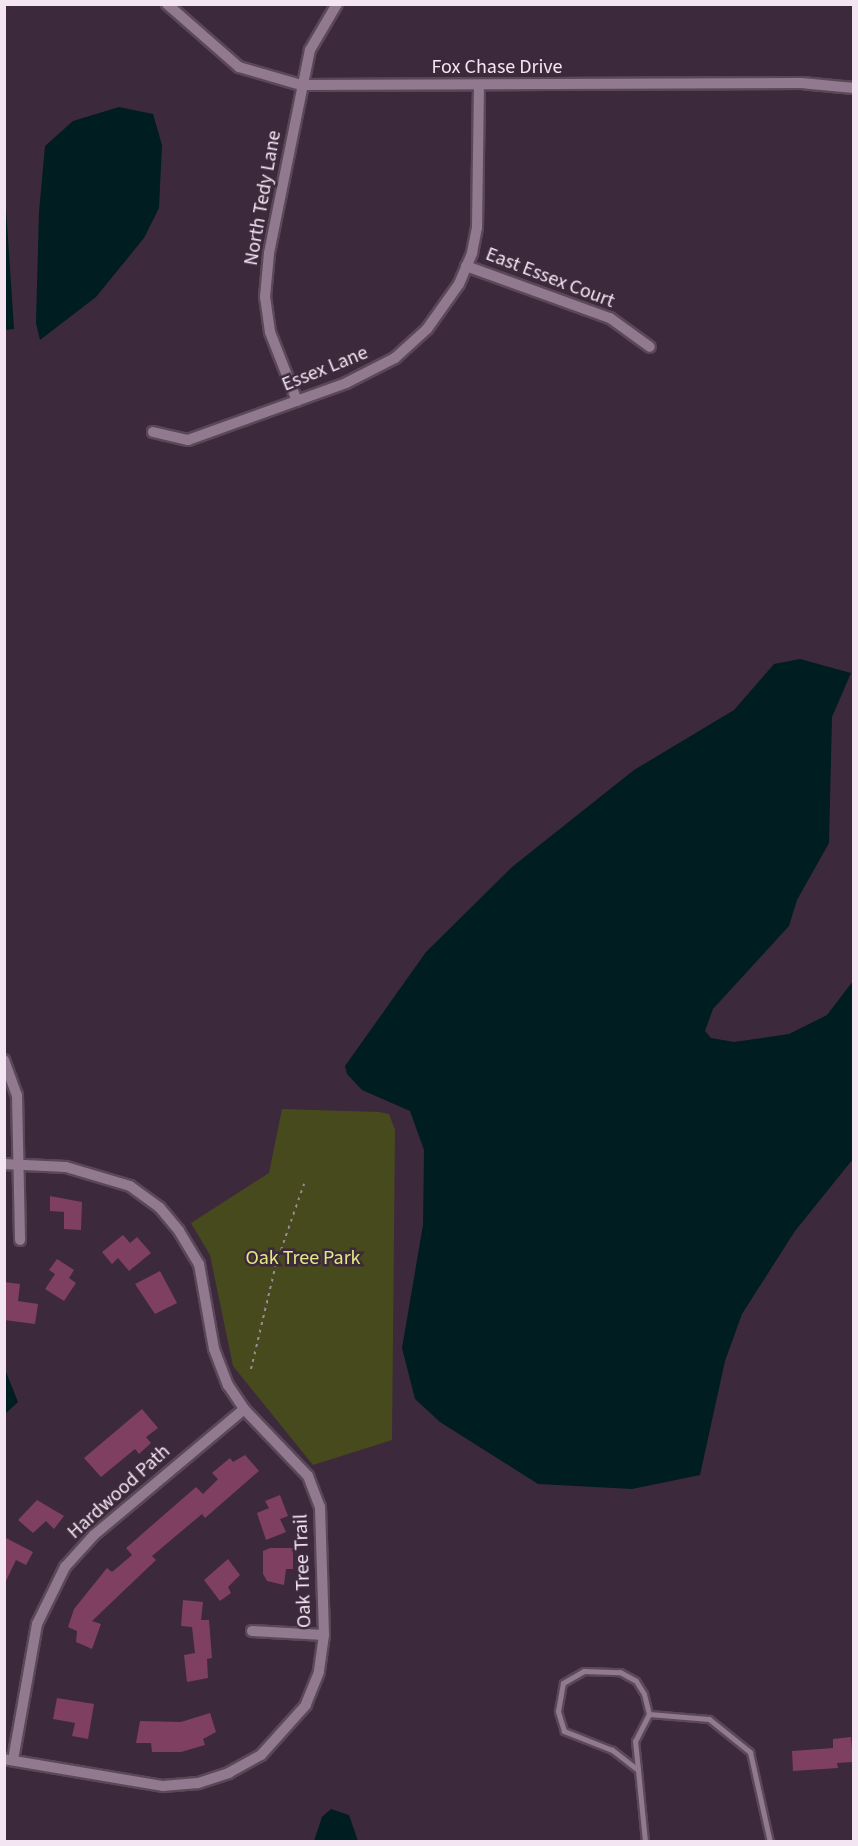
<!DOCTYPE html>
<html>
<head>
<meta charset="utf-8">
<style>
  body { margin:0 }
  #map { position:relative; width:858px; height:1846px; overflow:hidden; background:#3d293c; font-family:"Source Sans 3",sans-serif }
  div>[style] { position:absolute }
  .green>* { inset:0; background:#474a1c }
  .water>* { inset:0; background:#001d21 }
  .building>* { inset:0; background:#7e3f60 }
  .path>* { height:2px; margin-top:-1px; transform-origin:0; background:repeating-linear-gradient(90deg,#9a8999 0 3px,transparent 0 7.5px) }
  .roads { filter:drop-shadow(2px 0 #5a4859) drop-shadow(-2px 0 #5a4859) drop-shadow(0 2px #5a4859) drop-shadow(0 -2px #5a4859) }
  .service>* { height:5px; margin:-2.5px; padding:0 2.5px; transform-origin:2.5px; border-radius:2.5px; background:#91798f }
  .minor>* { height:10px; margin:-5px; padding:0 5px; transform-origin:5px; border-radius:5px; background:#91798f }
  span { translate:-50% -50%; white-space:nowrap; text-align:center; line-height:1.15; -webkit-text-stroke:5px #3d293c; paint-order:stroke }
  .street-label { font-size:20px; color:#f3e6f2 }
  .park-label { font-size:20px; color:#e2e983 }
  .frame { position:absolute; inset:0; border:6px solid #f3e6f2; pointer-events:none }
</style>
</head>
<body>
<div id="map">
  <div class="green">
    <div style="clip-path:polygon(282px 1109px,379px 1112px,389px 1114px,395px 1130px,392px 1440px,313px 1465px,233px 1366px,210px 1255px,191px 1223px,269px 1173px)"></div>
  </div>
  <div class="water">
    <div style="clip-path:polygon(119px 107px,153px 114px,162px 145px,159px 208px,144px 238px,96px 297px,40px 340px,36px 323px,39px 212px,45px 146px,73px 121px)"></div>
    <div style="clip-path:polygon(6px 208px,14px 329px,5px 330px,4px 208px)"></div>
    <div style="clip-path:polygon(800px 659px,851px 673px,832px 717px,829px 843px,797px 900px,789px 926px,713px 1009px,705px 1031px,711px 1038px,734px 1042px,789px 1034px,827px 1015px,853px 981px,853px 1159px,795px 1231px,742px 1314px,725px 1361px,700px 1475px,632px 1489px,538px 1484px,440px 1422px,415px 1399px,402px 1348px,423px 1225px,424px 1150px,410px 1111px,362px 1090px,347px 1074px,345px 1066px,426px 952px,512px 867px,634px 770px,734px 710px,774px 664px)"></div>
    <div style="clip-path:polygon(4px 1367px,18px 1402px,5px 1414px,4px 1414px)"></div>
    <div style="clip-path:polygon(331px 1809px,349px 1815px,358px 1841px,314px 1841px,322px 1817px)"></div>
  </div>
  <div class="building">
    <div style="clip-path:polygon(50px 1196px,82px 1202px,81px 1230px,64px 1229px,64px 1212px,50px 1211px)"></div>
    <div style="clip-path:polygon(123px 1235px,130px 1243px,137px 1237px,151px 1253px,129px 1271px,118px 1258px,112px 1264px,102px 1252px)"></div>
    <div style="clip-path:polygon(57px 1259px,74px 1270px,69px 1278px,76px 1283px,64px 1301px,45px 1289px,55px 1274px,49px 1270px)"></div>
    <div style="clip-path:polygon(160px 1271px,177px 1303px,155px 1314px,135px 1284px)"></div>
    <div style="clip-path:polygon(4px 1282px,20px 1284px,18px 1301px,38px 1304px,35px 1324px,4px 1320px)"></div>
    <div style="clip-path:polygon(142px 1409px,158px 1428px,146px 1437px,151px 1443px,139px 1454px,135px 1449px,101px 1477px,84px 1458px)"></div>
    <div style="clip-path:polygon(245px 1455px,259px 1471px,205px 1518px,202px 1514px,152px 1556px,156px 1560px,92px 1621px,101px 1624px,92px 1649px,76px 1642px,77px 1631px,68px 1627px,74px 1609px,107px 1568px,112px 1572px,132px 1555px,126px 1548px,196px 1487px,203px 1494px,218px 1479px,212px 1473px,230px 1458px,233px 1462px)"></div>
    <div style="clip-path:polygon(280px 1495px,288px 1516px,280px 1519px,286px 1532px,266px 1540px,257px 1513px,269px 1508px,265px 1501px)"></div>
    <div style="clip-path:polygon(37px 1500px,64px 1516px,54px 1529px,46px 1521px,33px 1533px,18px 1520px)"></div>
    <div style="clip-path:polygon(4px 1537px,33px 1552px,26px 1565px,16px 1560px,4px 1585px)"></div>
    <div style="clip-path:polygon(270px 1548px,293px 1548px,293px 1569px,286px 1569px,284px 1585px,267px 1581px,263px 1574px,263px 1551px)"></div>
    <div style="clip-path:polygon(228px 1559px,240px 1575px,228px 1587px,231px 1593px,220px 1601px,204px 1580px)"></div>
    <div style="clip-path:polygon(183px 1600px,203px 1602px,201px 1620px,209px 1620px,212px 1658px,207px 1659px,208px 1678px,187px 1682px,184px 1655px,195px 1653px,192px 1627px,181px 1626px)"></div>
    <div style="clip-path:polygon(57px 1698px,94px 1704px,88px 1739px,72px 1736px,75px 1723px,53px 1719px)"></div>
    <div style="clip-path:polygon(210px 1713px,216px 1732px,203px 1739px,205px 1745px,181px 1752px,152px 1752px,151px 1743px,136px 1743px,140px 1721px,181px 1722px)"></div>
    <div style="clip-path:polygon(851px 1737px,853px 1762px,837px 1763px,838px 1768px,793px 1771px,792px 1751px,833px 1748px,833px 1739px)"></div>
  </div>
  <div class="path">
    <div style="left:251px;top:1369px;width:108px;rotate:-76.6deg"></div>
    <div style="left:276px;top:1264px;width:85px;rotate:-70.7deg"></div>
  </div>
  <div class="roads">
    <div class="service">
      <div style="left:649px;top:1714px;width:60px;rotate:4.8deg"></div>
      <div style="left:709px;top:1719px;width:53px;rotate:38.8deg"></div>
      <div style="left:750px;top:1752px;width:92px;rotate:77.5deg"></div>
      <div style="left:638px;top:1770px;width:33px;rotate:-142deg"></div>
      <div style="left:612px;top:1750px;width:52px;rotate:-158.4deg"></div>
      <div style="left:564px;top:1731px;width:21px;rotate:-107deg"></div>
      <div style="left:558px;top:1711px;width:28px;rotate:-80deg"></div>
      <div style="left:563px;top:1683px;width:24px;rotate:-30deg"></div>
      <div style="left:584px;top:1671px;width:36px;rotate:2deg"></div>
      <div style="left:620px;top:1672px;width:18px;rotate:29deg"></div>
      <div style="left:636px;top:1681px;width:15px;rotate:58deg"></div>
      <div style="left:644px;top:1694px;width:21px;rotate:76deg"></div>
      <div style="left:649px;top:1714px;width:30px;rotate:117deg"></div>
      <div style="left:635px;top:1741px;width:29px;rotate:84deg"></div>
      <div style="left:638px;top:1770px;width:72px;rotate:84.4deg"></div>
    </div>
    <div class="minor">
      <div style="left:167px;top:4px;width:96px;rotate:41.2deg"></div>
      <div style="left:239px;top:67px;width:65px;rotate:16.2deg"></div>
      <div style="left:301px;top:85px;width:500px;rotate:-0.23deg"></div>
      <div style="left:801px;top:83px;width:53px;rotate:5.4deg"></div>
      <div style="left:466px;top:266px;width:153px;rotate:19.9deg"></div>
      <div style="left:610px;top:318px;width:49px;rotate:35.9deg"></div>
      <div style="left:297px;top:401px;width:74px;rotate:-111.4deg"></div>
      <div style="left:270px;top:332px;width:35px;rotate:-98deg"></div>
      <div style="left:265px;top:297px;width:44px;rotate:-84.8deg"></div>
      <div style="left:269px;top:253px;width:207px;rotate:-78.6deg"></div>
      <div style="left:310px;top:50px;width:53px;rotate:-59.6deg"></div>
      <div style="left:153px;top:432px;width:36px;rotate:13deg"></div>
      <div style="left:188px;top:440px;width:168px;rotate:-19.8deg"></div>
      <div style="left:346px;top:383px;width:55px;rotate:-27deg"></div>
      <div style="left:395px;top:358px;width:43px;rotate:-42.2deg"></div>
      <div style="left:427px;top:329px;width:55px;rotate:-54.6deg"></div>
      <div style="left:459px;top:284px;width:34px;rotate:-67deg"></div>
      <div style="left:472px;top:253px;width:25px;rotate:-79deg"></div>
      <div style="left:477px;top:228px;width:143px;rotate:-89.2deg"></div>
      <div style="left:4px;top:1060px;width:37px;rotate:70deg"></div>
      <div style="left:17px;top:1095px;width:145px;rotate:88.8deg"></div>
      <div style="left:4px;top:1164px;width:62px;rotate:2.8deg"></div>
      <div style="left:66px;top:1167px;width:67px;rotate:16.5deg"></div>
      <div style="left:130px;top:1186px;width:37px;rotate:36deg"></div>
      <div style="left:160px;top:1208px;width:30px;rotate:50deg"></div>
      <div style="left:179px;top:1231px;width:39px;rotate:59deg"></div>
      <div style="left:199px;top:1264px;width:86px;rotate:80deg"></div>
      <div style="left:214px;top:1349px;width:39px;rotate:69deg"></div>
      <div style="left:228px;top:1385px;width:29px;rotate:56deg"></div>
      <div style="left:244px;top:1409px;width:93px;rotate:46.3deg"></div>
      <div style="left:308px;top:1476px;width:33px;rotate:69deg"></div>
      <div style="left:320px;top:1507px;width:128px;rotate:88.2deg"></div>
      <div style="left:324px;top:1635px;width:37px;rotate:98deg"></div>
      <div style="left:319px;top:1672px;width:35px;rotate:112deg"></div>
      <div style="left:306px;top:1705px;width:67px;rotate:132deg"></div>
      <div style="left:261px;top:1755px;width:37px;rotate:151deg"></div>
      <div style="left:229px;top:1773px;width:33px;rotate:162deg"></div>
      <div style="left:198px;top:1783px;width:35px;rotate:175deg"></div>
      <div style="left:163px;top:1786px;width:161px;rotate:-170.4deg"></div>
      <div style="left:252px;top:1631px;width:72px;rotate:3.2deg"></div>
      <div style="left:13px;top:1760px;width:138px;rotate:-80deg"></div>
      <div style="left:37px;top:1624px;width:64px;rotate:-63.8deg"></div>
      <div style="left:65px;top:1567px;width:43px;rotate:-47.8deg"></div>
      <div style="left:94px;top:1535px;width:196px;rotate:-40deg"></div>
    </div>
  </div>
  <div class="street-label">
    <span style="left:497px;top:67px">Fox Chase Drive</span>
    <span style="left:263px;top:198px;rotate:-80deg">North Tedy Lane</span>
    <span style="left:550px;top:278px;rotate:21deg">East Essex Court</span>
    <span style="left:325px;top:369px;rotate:-22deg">Essex Lane</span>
    <span style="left:119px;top:1492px;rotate:-42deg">Hardwood Path</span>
    <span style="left:303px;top:1571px;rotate:-92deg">Oak Tree Trail</span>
  </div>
  <div class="park-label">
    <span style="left:303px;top:1258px">Oak Tree Park</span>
  </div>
  <div class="frame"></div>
</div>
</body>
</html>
